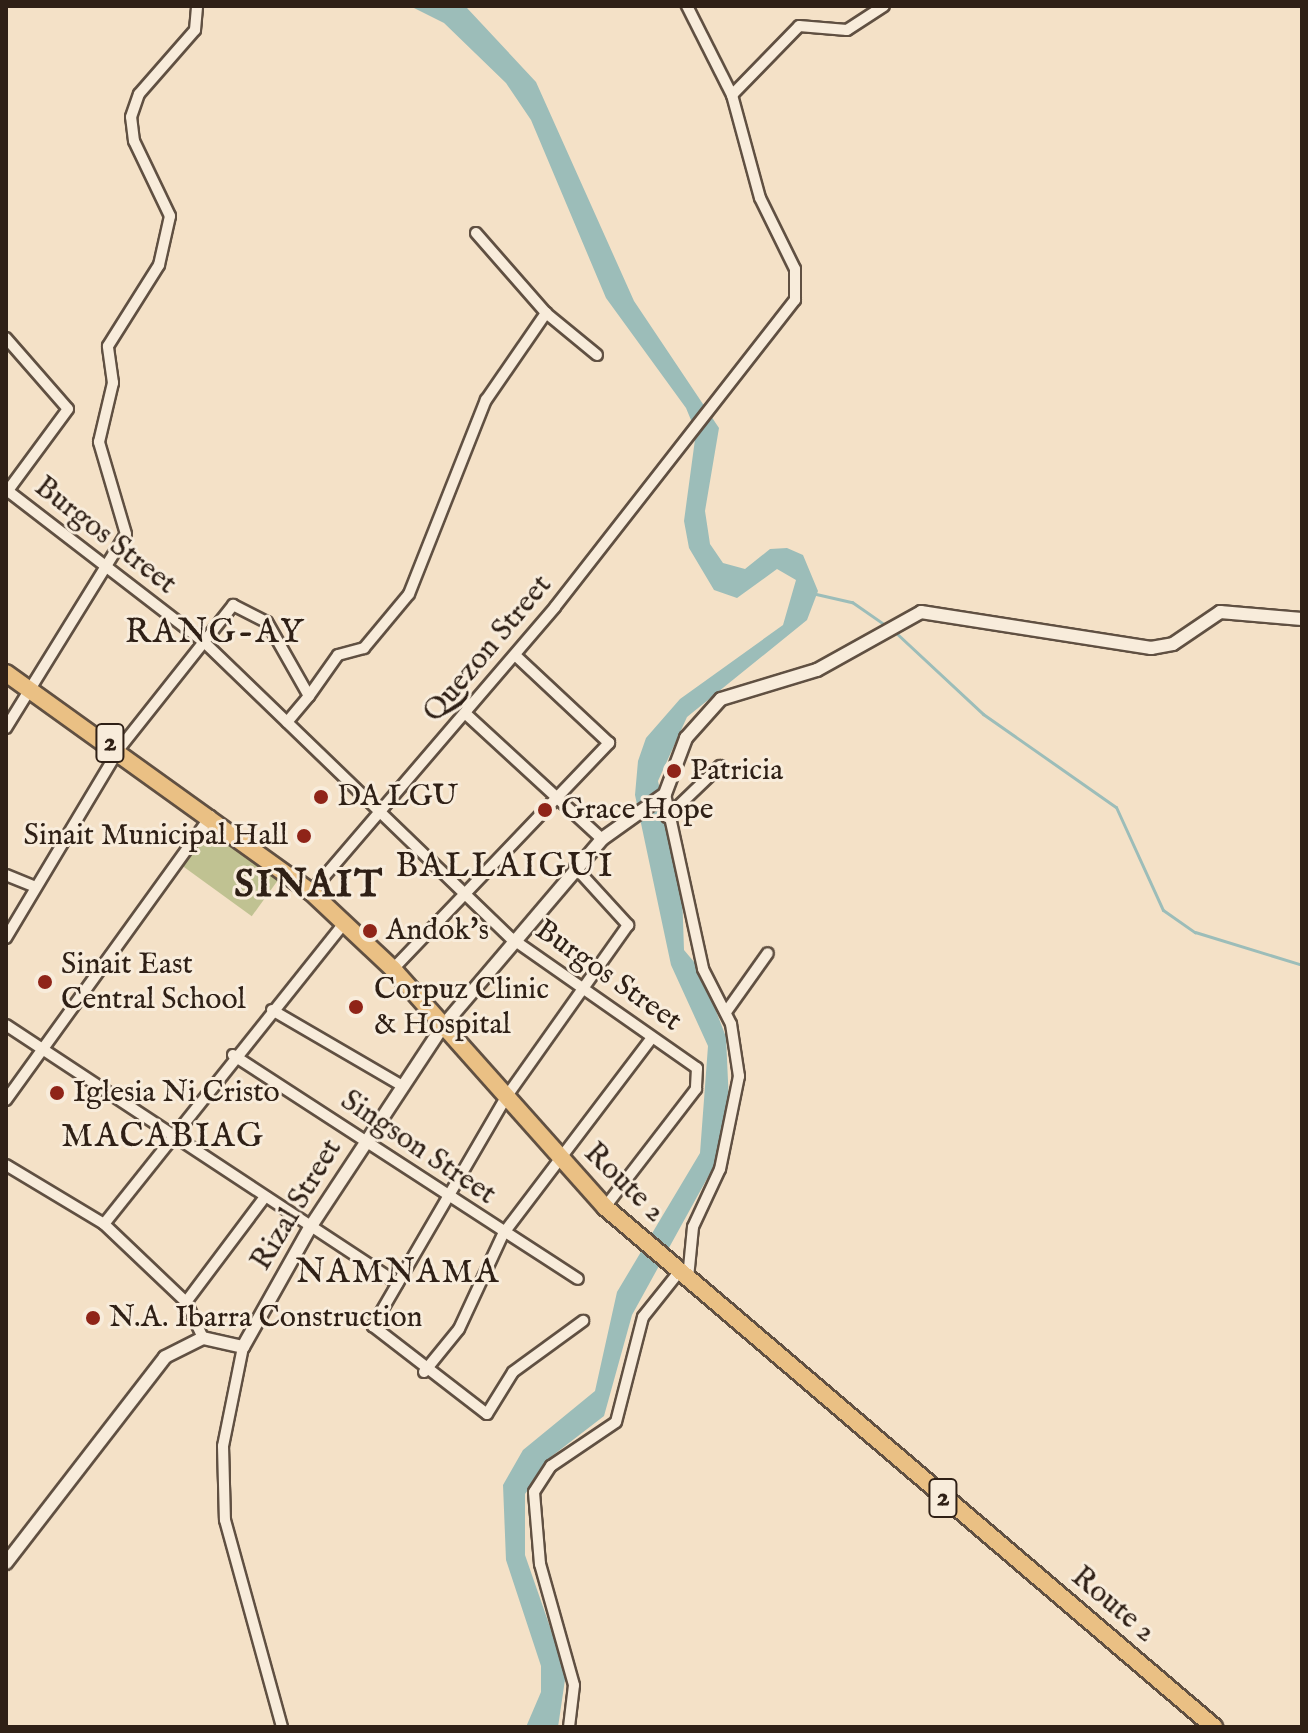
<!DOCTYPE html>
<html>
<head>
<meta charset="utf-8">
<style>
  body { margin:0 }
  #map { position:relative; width:1308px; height:1733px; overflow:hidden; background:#f4e1c7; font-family:"IM FELL English",serif }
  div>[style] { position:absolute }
  .green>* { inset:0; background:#c0c292; transform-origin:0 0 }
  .water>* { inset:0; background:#9cbdb9 }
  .stream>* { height:3px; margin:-1.5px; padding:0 1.5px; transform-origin:1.5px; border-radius:1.5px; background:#9cbdb9 }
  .roads { filter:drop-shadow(2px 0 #605042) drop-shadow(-2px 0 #605042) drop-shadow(0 2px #605042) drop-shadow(0 -2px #605042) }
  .minor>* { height:10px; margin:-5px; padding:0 5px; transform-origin:5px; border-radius:5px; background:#f8ecdb }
  .tertiary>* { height:12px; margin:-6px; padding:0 6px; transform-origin:6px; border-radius:6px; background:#f8ecdb }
  .trunk>* { height:16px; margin:-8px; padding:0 8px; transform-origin:8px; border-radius:8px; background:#eac084 }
  .dots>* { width:22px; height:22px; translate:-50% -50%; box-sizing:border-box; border:4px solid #f8ecdb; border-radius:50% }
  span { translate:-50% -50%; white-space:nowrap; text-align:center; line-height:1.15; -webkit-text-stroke:6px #f8ecdb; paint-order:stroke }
  .shield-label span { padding:2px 6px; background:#f8ecdb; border:2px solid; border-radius:6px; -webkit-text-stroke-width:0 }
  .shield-label { font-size:28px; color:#2f2016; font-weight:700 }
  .street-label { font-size:30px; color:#2f2016 }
  .poi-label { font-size:30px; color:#2f2016 }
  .left { translate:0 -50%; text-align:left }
  .right { translate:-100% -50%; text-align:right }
  .quarter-label { font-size:34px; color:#2f2016; letter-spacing:2px }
  .district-label { font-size:38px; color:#2f2016; font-weight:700; letter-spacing:2px }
  .frame { position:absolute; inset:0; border:8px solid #2f2016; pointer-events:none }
</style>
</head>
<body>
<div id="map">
  <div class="green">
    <div style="left:211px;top:826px;width:86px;height:49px;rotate:36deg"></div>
  </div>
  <div class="water">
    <div style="clip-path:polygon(410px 6px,467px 8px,536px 82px,634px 301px,719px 428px,705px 511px,710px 544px,723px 563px,745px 569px,770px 549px,787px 548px,803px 555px,818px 591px,807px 620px,687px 717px,658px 781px,682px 891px,684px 950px,700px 969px,726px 1037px,729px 1103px,714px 1166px,632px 1315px,604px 1416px,552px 1456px,525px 1494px,525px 1555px,566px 1673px,558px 1727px,526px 1727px,541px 1692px,541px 1666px,506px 1560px,503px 1485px,523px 1450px,595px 1391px,617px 1292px,700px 1153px,708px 1046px,671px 965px,635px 795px,638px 761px,646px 738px,680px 699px,783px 625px,796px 580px,777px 569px,737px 598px,714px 590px,689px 548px,684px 521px,696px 432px,686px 408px,606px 298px,531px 120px,506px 83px,444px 23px)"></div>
  </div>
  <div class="stream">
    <div style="left:816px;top:594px;width:37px;rotate:13deg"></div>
    <div style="left:852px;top:602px;width:44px;rotate:34.8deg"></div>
    <div style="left:894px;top:631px;width:122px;rotate:43deg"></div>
    <div style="left:983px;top:714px;width:162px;rotate:35deg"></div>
    <div style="left:1116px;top:807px;width:113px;rotate:65.5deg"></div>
    <div style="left:1163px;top:910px;width:39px;rotate:35deg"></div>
    <div style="left:1195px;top:932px;width:112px;rotate:17.1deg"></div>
  </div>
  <div class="roads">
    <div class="minor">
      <div style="left:732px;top:95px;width:96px;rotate:-45.8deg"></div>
      <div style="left:799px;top:26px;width:48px;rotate:4.8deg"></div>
      <div style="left:847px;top:30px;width:44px;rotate:-33deg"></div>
      <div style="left:476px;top:233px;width:106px;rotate:48.8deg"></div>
      <div style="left:546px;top:313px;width:66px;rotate:39.5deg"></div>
      <div style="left:6px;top:338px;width:94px;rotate:48.9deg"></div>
      <div style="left:68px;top:409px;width:104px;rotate:126.4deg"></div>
      <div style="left:8px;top:491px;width:247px;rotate:37.6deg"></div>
      <div style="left:204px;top:642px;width:426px;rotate:44deg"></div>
      <div style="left:511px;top:938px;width:227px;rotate:35deg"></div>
      <div style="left:697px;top:1068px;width:21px;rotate:93deg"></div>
      <div style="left:696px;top:1089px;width:149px;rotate:127.6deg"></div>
      <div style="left:309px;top:696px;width:50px;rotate:-54.7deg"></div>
      <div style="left:338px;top:655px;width:27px;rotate:-15deg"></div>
      <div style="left:364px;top:648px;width:70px;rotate:-50.2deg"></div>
      <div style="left:409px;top:594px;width:209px;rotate:-68.4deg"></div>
      <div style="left:486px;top:400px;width:106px;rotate:-55.4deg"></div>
      <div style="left:466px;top:714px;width:185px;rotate:42.6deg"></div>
      <div style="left:6px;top:728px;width:228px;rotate:-58.3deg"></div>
      <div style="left:126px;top:534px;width:96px;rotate:-106.4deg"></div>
      <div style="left:99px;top:442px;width:61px;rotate:-76.7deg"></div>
      <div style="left:113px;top:383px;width:37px;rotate:-98deg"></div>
      <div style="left:108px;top:346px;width:96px;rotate:-57.8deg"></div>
      <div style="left:159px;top:265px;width:50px;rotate:-77.3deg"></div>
      <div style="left:170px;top:216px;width:83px;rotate:-115.6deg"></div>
      <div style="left:134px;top:141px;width:24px;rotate:-97deg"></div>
      <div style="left:131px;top:117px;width:24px;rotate:-71deg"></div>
      <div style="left:139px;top:94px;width:85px;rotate:-48.8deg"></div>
      <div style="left:195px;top:30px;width:24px;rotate:-85deg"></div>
      <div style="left:665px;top:794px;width:179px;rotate:77.7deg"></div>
      <div style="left:703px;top:969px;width:62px;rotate:63deg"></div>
      <div style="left:731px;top:1024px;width:53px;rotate:81.3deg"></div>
      <div style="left:739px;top:1076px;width:95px;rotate:101.5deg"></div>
      <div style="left:720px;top:1169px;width:64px;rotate:115deg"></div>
      <div style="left:693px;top:1227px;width:51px;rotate:95.6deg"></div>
      <div style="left:667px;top:817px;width:74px;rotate:-43.9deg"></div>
      <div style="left:575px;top:867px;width:79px;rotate:47.6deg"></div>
      <div style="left:628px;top:925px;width:213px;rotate:125.3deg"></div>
      <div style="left:505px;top:1099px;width:263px;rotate:120.2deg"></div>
      <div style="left:373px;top:1326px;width:144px;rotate:37.7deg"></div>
      <div style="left:487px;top:1414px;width:49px;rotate:-58.2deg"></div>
      <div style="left:513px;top:1372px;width:87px;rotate:-36.1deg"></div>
      <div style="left:6px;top:875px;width:31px;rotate:22deg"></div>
      <div style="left:311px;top:892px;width:375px;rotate:-49.4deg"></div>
      <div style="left:555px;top:607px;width:390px;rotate:-52deg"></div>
      <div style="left:795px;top:300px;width:31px;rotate:-90deg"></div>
      <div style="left:795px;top:269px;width:79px;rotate:-116.2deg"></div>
      <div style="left:760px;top:198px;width:107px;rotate:-105.2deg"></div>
      <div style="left:732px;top:95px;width:100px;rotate:-116.8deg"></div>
      <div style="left:6px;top:938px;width:220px;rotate:-59.1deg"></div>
      <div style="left:119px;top:749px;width:184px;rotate:-51.6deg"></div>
      <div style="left:233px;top:605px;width:38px;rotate:27deg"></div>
      <div style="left:267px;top:622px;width:85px;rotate:60.4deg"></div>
      <div style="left:309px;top:696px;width:34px;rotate:130deg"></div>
      <div style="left:393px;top:969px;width:313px;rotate:-46.3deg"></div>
      <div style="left:609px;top:743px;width:129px;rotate:-136.9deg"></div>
      <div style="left:272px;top:1010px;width:149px;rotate:30.2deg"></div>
      <div style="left:726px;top:1012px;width:72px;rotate:-54.6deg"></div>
      <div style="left:6px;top:1025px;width:469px;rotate:33.4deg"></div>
      <div style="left:233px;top:1055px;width:411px;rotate:33deg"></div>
      <div style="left:6px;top:1100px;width:350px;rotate:-54.2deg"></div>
      <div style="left:6px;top:1165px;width:114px;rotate:31deg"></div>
      <div style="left:186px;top:1302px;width:130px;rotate:-53.1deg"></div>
      <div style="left:203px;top:1338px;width:40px;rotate:-115deg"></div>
      <div style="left:186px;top:1302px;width:113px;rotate:-136.4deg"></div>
      <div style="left:104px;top:1224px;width:386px;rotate:-51.4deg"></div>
      <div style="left:243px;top:1347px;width:101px;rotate:101.4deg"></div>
      <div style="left:223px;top:1446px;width:74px;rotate:88.5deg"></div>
      <div style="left:225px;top:1520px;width:215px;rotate:74.6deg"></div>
      <div style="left:424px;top:1372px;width:55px;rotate:-50.9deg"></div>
      <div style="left:459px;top:1329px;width:105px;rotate:-65.1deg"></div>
      <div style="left:503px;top:1234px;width:246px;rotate:-52.8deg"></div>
      <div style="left:569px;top:1727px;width:42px;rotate:-83.2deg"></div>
      <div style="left:574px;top:1685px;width:126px;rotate:-105.7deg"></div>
      <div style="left:540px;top:1564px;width:72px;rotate:-94.8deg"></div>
      <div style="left:534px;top:1492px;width:31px;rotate:-57deg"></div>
      <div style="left:551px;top:1466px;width:78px;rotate:-34.1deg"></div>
      <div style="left:616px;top:1422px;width:108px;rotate:-75.6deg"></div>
      <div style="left:643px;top:1317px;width:58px;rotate:-51.3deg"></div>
    </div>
    <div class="tertiary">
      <div style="left:6px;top:1563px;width:260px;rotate:-52.3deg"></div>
      <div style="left:165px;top:1357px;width:42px;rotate:-26.6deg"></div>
      <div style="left:203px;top:1338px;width:41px;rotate:12.7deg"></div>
      <div style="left:243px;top:1347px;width:139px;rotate:-60.7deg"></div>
      <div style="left:311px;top:1226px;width:240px;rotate:-56.6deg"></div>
      <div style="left:443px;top:1026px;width:245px;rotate:-49.6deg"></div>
      <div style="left:602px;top:839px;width:77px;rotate:-35.5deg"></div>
      <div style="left:665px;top:794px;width:60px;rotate:-69.4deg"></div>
      <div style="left:686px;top:738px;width:52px;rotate:-48.1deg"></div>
      <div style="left:721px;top:699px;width:100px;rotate:-16.8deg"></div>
      <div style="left:817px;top:670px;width:119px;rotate:-29.1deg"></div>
      <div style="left:921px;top:612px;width:233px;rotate:8.9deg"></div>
      <div style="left:1151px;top:648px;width:22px;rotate:-10deg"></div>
      <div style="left:1173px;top:644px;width:57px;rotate:-34.2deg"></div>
      <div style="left:1220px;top:612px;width:82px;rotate:4.9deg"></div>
    </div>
    <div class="trunk">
      <div style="left:6px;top:673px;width:375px;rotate:35.7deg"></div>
      <div style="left:311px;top:892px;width:112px;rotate:43.2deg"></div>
      <div style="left:393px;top:969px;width:319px;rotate:48.3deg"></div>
      <div style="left:605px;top:1207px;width:801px;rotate:40.49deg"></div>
    </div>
  </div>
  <div class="dots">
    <div style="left:674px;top:771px;background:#8f2418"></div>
    <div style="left:321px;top:797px;background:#8f2418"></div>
    <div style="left:545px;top:810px;background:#8f2418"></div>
    <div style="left:304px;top:836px;background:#8f2418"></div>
    <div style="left:370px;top:931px;background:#8f2418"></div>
    <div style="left:45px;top:982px;background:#8f2418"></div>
    <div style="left:356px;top:1007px;background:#8f2418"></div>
    <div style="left:57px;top:1093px;background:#8f2418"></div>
    <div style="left:93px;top:1318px;background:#8f2418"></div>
  </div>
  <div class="shield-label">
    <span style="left:110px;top:743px">2</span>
    <span style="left:943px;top:1498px">2</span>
  </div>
  <div class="street-label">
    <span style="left:105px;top:536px;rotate:38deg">Burgos Street</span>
    <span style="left:488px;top:649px;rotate:-50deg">Quezon Street</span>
    <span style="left:608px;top:976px;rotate:35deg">Burgos Street</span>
    <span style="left:418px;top:1148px;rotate:34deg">Singson Street</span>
    <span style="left:624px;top:1183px;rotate:44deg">Route 2</span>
    <span style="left:297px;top:1205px;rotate:-59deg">Rizal Street</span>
    <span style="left:1113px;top:1605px;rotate:40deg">Route 2</span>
  </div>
  <div class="poi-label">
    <span class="left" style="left:690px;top:771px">Patricia</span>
    <span class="left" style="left:337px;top:797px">DA LGU</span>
    <span class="left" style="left:561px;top:810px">Grace Hope</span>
    <span class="right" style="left:288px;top:836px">Sinait Municipal Hall</span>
    <span class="left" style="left:386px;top:931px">Andok's</span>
    <span class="left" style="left:61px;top:982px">Sinait East<br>Central School</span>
    <span class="left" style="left:374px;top:1007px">Corpuz Clinic<br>&amp; Hospital</span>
    <span class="left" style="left:73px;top:1093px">Iglesia Ni Cristo</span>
    <span class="left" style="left:109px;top:1318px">N.A. Ibarra Construction</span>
  </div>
  <div class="quarter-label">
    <span style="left:215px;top:633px">RANG-AY</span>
    <span style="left:505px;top:867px">BALLAIGUI</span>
    <span style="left:163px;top:1137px">MACABIAG</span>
    <span style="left:398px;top:1273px">NAMNAMA</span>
  </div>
  <div class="district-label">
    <span style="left:309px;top:887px">SINAIT</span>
  </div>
  <div class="frame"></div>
</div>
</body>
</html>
